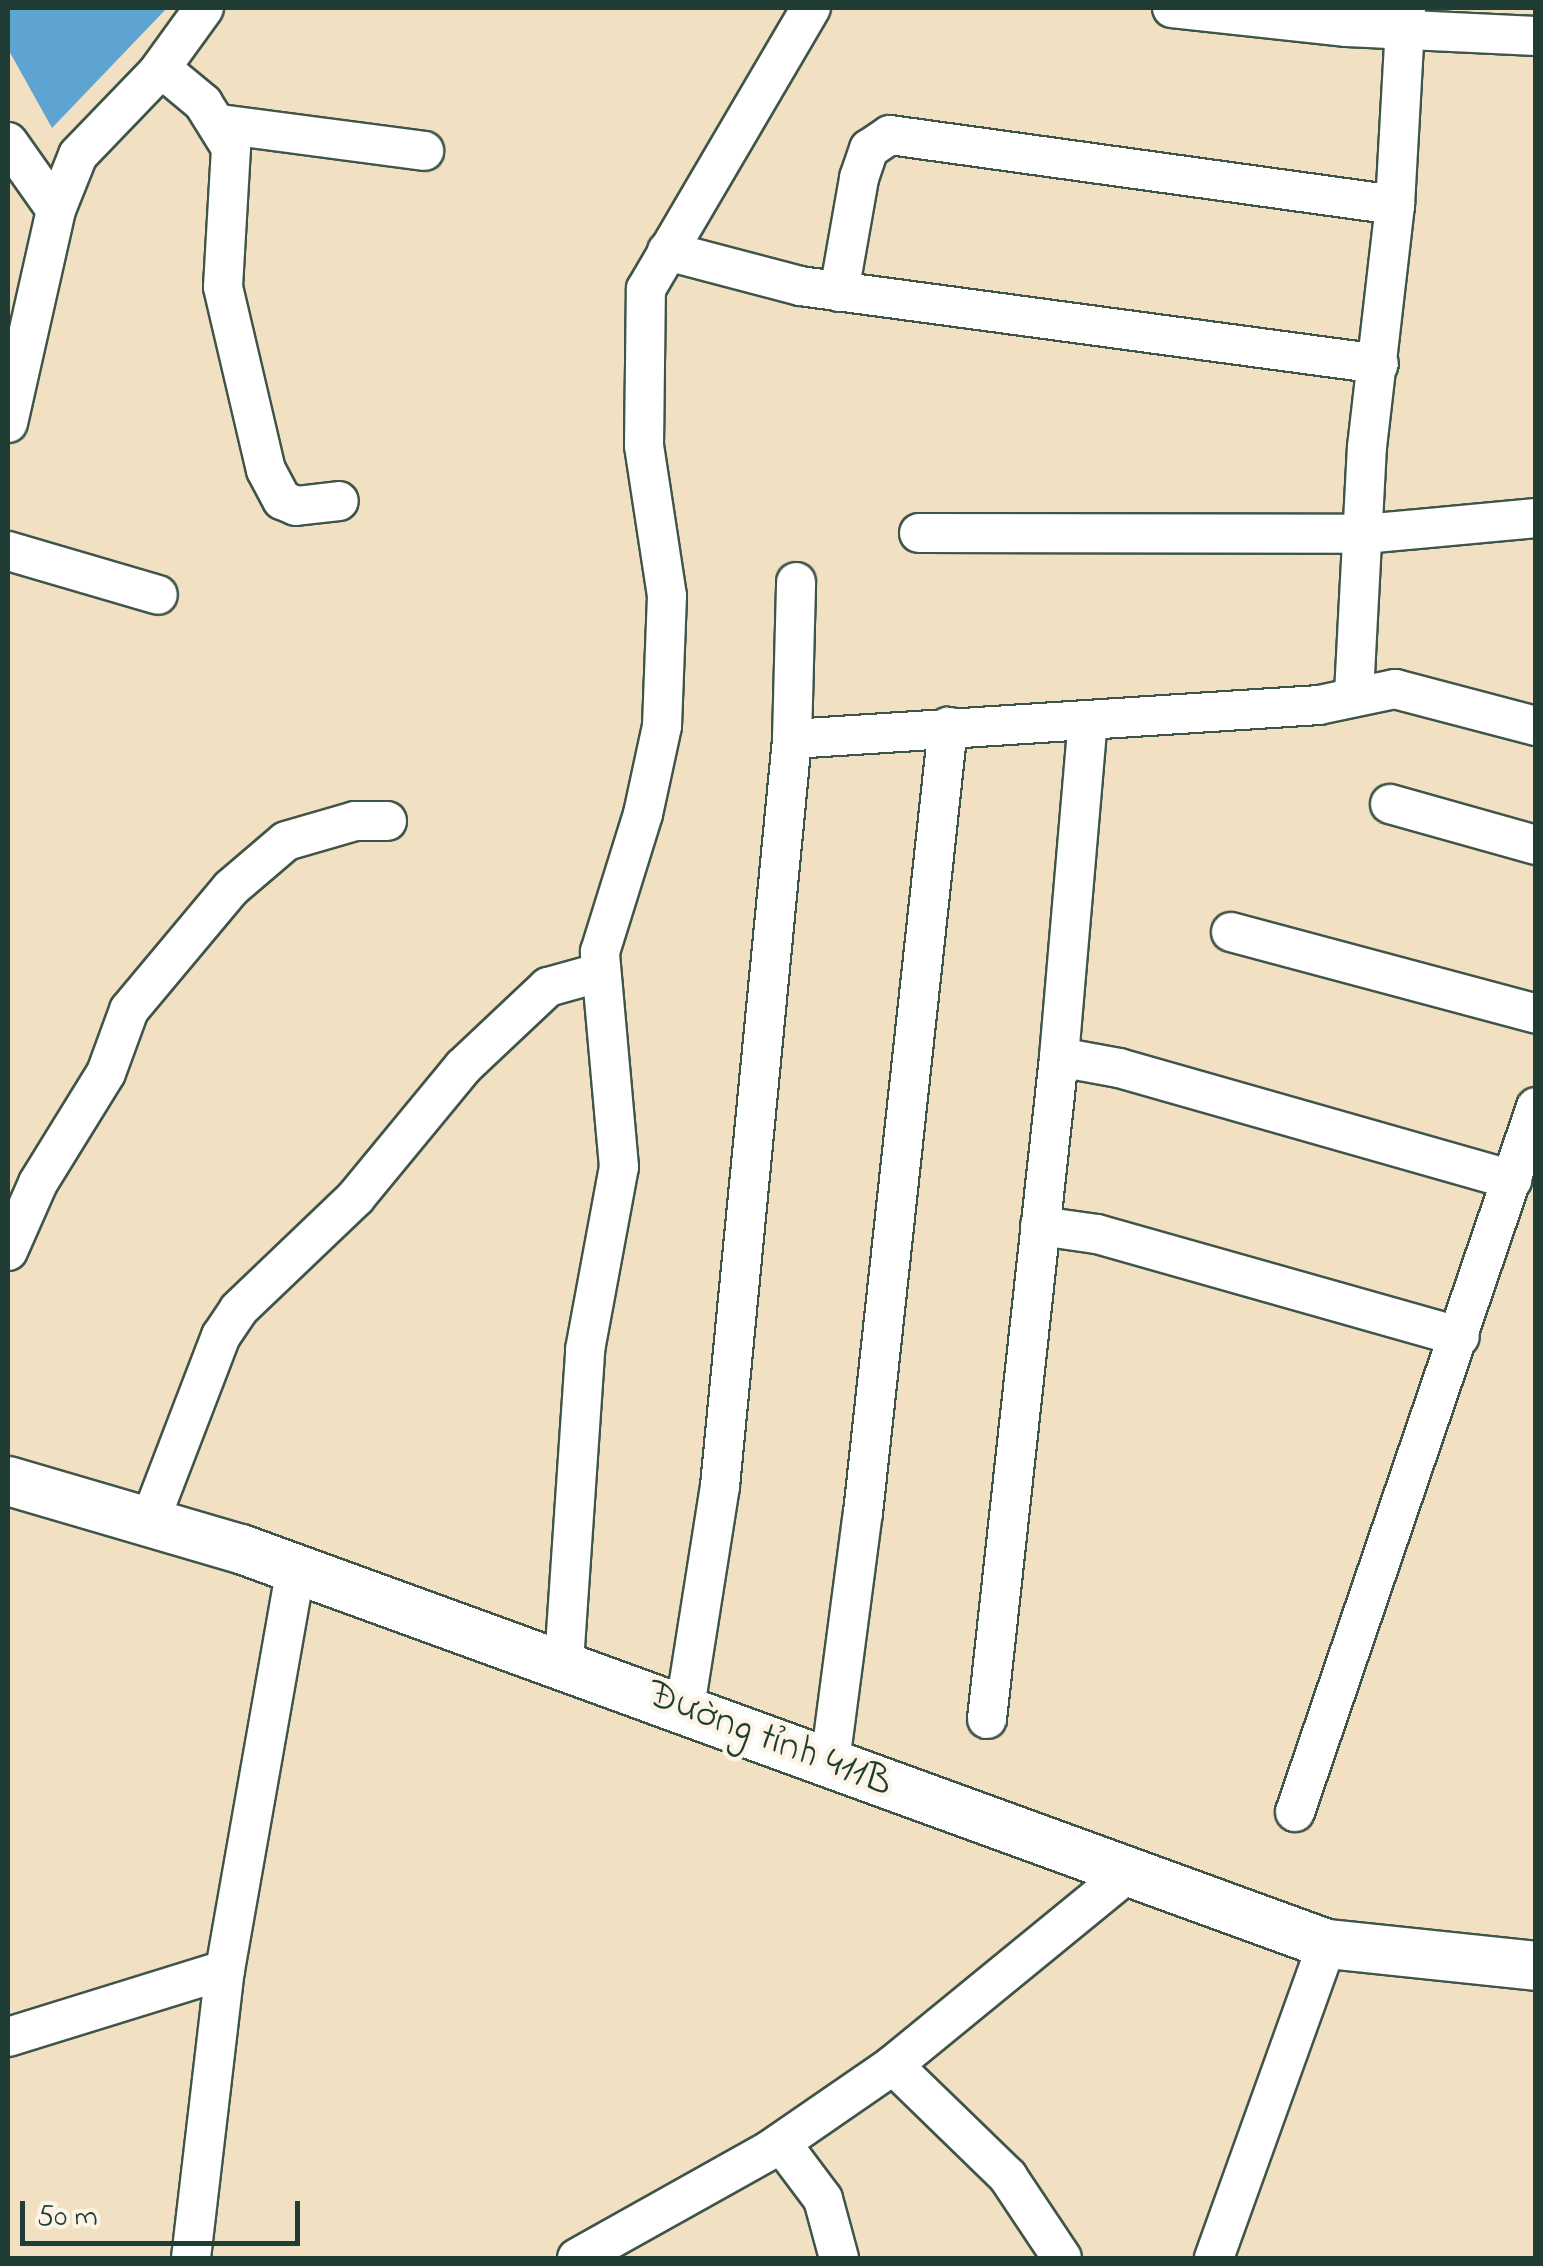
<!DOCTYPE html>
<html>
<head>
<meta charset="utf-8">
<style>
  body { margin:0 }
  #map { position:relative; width:1543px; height:2266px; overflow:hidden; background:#f2e0c2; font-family:"Indie Flower",sans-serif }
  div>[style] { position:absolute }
  .water>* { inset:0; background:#5da4d3 }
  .roads { filter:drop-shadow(2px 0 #3f5549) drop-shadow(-2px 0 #3f5549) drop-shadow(0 2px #3f5549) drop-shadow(0 -2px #3f5549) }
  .minor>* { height:38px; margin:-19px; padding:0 19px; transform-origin:19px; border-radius:19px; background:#fff }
  .major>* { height:48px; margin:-24px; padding:0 24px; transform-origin:24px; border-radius:24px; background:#fff }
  span { translate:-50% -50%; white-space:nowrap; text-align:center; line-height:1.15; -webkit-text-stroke:9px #fcf5e5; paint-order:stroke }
  .street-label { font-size:40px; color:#1f3d34 }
  .frame { position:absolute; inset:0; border:10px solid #1f3d34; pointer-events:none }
  .scale { position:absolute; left:20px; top:2201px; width:280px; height:45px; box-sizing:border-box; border:5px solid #1f3d34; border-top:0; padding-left:12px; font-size:30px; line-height:35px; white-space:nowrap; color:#1f3d34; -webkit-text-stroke:8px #fcf5e5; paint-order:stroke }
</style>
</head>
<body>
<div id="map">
  <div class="water">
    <div style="clip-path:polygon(8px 8px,167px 8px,52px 128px,8px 49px)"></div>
  </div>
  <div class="roads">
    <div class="minor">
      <div style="left:1172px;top:8px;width:176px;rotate:6.2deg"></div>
      <div style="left:1347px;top:27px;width:189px;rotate:2.7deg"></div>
      <div style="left:161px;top:68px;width:55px;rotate:39.8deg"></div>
      <div style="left:203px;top:103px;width:53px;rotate:58.1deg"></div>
      <div style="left:231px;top:148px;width:139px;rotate:93.3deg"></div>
      <div style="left:223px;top:287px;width:188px;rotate:76.8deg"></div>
      <div style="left:266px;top:470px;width:34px;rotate:62deg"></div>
      <div style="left:282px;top:500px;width:15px;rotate:23deg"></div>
      <div style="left:296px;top:506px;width:43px;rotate:-6.6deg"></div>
      <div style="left:220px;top:124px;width:206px;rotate:7.5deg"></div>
      <div style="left:8px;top:142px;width:83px;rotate:54.8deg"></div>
      <div style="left:56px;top:210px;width:59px;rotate:-68.2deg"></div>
      <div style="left:78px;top:155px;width:114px;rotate:-46.1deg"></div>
      <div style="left:157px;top:73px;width:80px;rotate:-54.1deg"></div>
      <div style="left:667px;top:251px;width:138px;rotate:14.7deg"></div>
      <div style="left:800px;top:286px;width:584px;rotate:7.67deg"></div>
      <div style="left:839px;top:292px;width:116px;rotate:-80deg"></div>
      <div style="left:859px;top:178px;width:31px;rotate:-71deg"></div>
      <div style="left:869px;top:149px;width:25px;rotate:-34deg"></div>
      <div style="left:890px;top:135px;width:510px;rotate:7.89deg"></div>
      <div style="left:8px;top:423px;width:218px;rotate:-77.3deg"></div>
      <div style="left:919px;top:533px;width:445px;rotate:0.1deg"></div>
      <div style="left:1364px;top:534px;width:173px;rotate:-5.3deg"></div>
      <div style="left:8px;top:551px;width:156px;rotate:16.3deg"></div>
      <div style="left:1354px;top:694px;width:247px;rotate:-87deg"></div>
      <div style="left:1367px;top:447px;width:244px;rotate:-83.4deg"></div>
      <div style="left:1395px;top:205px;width:197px;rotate:-86.8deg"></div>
      <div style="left:792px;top:739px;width:528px;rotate:-3.69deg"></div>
      <div style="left:1319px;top:705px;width:78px;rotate:-11.9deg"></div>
      <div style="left:1395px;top:689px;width:146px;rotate:14.7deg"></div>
      <div style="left:1390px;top:804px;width:152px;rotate:15.7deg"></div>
      <div style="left:1231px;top:932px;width:316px;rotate:15deg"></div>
      <div style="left:1059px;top:1057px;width:61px;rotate:10.4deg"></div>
      <div style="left:1119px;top:1068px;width:409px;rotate:15.9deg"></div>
      <div style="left:1040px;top:1226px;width:58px;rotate:8deg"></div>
      <div style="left:1097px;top:1234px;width:377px;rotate:15.8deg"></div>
      <div style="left:8px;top:1251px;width:74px;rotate:-66.2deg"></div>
      <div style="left:38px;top:1183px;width:129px;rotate:-58.3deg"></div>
      <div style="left:106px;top:1073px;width:67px;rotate:-69.9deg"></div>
      <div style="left:129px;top:1010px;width:159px;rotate:-50.1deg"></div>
      <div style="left:231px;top:888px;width:72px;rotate:-40.5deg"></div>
      <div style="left:286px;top:841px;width:72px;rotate:-16.2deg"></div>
      <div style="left:355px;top:821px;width:32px"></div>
      <div style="left:151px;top:1518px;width:195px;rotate:-69deg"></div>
      <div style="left:221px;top:1336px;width:32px;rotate:-56deg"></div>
      <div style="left:239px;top:1309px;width:162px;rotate:-43.7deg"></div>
      <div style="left:356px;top:1197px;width:168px;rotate:-50.5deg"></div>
      <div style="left:463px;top:1067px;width:117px;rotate:-43.3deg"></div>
      <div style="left:548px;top:987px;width:52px;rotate:-15.6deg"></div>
      <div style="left:564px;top:1662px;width:313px;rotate:-86.1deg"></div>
      <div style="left:585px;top:1350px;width:186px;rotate:-79.5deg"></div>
      <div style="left:619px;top:1167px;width:216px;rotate:-95.1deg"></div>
      <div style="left:600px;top:952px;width:145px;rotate:-72.7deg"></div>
      <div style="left:643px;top:814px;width:90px;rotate:-77.8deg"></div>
      <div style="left:662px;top:726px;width:130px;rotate:-87.8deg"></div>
      <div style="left:667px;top:596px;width:152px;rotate:-98.7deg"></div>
      <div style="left:644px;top:446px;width:157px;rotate:-89.3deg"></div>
      <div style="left:646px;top:289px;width:326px;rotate:-59.6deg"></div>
      <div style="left:685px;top:1707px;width:224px;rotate:-81deg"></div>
      <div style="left:720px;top:1486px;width:750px;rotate:-84.49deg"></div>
      <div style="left:792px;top:739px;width:157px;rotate:-88.5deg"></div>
      <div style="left:987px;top:1719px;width:666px;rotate:-83.79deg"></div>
      <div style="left:1059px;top:1057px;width:337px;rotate:-85.1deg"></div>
      <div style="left:830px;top:1762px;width:251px;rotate:-82.5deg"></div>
      <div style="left:863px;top:1513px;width:791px;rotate:-83.83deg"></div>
      <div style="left:1295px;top:1812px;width:745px;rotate:-71.13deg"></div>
      <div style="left:8px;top:2037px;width:227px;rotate:-17.2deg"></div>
      <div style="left:893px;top:2065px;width:300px;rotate:-39.3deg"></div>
      <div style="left:781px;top:2143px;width:70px;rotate:53.1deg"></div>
      <div style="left:823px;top:2199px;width:61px;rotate:74.8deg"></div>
      <div style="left:191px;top:2258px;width:290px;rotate:-83.3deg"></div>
      <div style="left:225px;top:1970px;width:405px;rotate:-80deg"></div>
      <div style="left:577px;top:2258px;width:221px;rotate:-29.2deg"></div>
      <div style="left:770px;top:2150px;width:150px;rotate:-34.6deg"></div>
      <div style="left:893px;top:2065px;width:161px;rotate:44.2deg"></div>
      <div style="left:1008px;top:2177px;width:97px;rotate:56.3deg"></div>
      <div style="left:1214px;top:2258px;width:334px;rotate:-70.2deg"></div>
    </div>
    <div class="major">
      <div style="left:8px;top:1481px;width:243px;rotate:16.3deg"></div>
      <div style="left:241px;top:1549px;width:1156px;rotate:19.99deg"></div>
      <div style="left:1327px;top:1944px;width:210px;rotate:6deg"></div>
    </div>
  </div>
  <div class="street-label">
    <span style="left:769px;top:1740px;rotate:21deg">Đường tỉnh 411B</span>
  </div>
  <div class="frame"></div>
  <div class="scale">50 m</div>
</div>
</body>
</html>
